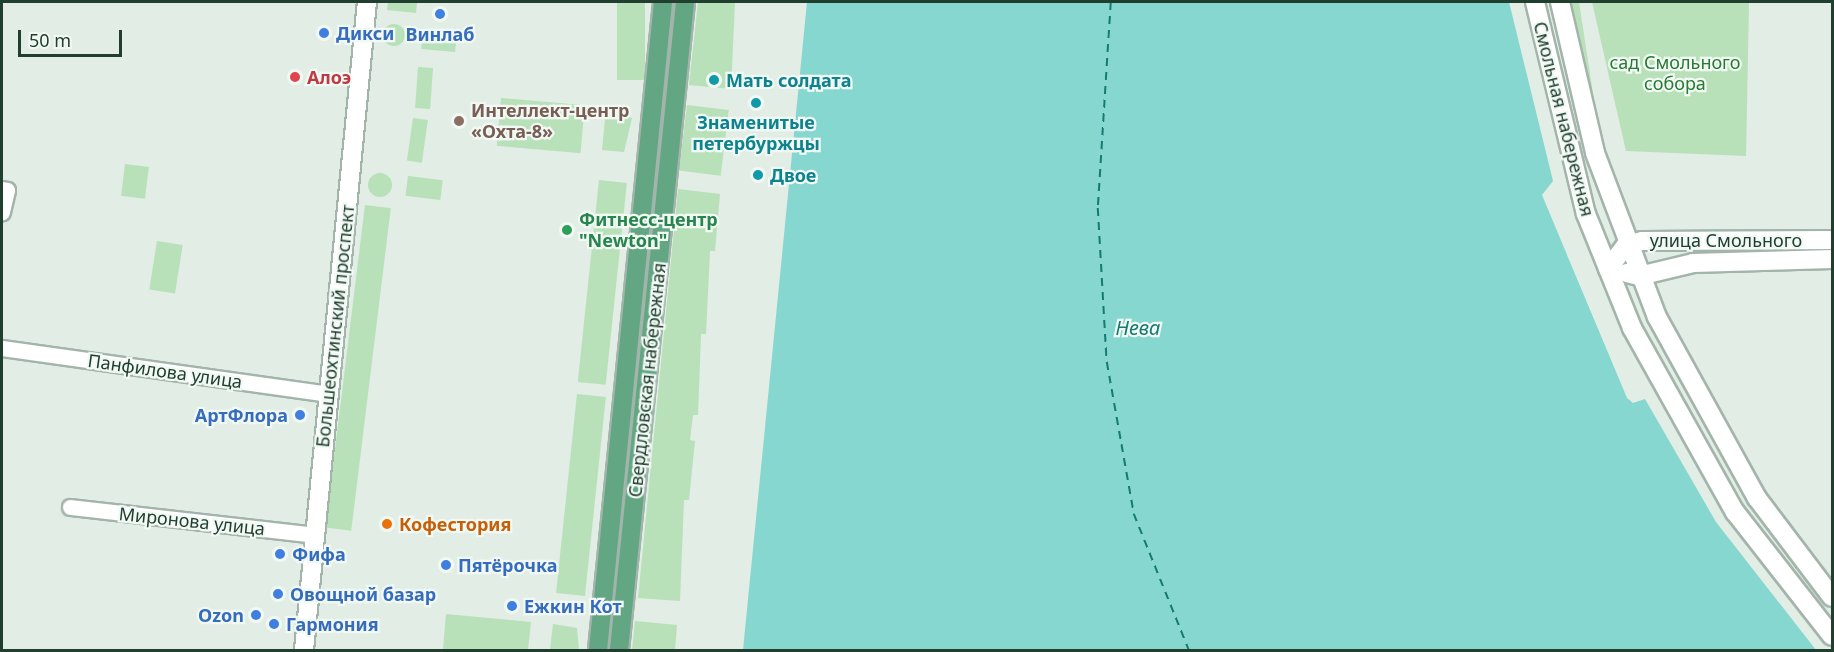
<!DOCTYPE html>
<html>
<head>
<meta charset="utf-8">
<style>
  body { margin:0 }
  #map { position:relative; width:1834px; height:652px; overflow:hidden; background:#e1ede5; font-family:"Noto Sans",sans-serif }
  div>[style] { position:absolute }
  .green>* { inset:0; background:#b8e0b9; transform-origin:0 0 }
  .round { border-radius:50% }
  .water>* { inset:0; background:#85d7cf }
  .pier>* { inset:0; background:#e1ede5; transform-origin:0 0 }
  .ferry>* { height:1.5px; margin-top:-0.75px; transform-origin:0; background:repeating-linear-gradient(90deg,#157a72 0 8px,transparent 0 14px) }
  .roads { filter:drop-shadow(2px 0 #a3b5ab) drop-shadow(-2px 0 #a3b5ab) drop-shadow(0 2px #a3b5ab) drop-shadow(0 -2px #a3b5ab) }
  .street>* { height:15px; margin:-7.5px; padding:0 7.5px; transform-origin:7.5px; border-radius:7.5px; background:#fff }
  .secondary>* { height:18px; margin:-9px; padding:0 9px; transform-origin:9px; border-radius:9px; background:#fff }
  .primary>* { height:18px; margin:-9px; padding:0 9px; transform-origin:9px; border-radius:9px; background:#62a684 }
  .dots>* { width:16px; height:16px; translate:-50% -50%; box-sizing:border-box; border:3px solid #f2f9f4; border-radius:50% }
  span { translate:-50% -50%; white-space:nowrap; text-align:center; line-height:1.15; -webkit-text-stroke:4.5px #f2f9f4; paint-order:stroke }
  .shop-label { font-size:18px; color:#366cbe; font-weight:700 }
  .left { translate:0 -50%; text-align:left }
  .right { translate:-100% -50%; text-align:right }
  .park-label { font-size:18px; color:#277a32 }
  .health-label { font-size:18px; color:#be3a42; font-weight:700 }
  .culture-label { font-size:18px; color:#0d838f; font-weight:700 }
  .education-label { font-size:18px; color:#785e54; font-weight:700 }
  .street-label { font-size:18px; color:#203f2f }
  .leisure-label { font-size:18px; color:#27864d; font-weight:700 }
  .food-label { font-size:18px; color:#c56008; font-weight:700 }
  .water-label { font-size:20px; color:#157a72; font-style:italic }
  .frame { position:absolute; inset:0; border:3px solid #203f2f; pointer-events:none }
  .scale { position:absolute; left:18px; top:30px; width:104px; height:27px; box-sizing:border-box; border:3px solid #203f2f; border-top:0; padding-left:8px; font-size:18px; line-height:21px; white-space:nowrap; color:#203f2f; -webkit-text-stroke:4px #f2f9f4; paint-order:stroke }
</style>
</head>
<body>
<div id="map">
  <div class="green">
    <div style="clip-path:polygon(388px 2px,417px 2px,416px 13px,387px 10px)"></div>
    <div style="left:617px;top:2px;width:28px;height:78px"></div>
    <div style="clip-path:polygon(698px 2px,735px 2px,731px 89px,689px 85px)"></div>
    <div style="clip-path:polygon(1571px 2px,1579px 2px,1597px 120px,1581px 54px)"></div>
    <div style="clip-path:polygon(1592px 2px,1749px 2px,1746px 156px,1626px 151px)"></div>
    <div class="round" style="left:383px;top:24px;width:22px;height:22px"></div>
    <div style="left:423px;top:29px;width:34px;height:20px;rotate:5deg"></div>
    <div style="left:418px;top:67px;width:15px;height:41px;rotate:4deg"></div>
    <div style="left:501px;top:98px;width:84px;height:48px;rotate:5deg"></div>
    <div style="left:687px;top:105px;width:42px;height:66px;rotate:7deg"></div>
    <div style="clip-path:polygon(606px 109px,632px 118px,624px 152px,602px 150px)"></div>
    <div style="left:413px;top:118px;width:15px;height:43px;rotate:8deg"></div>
    <div style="left:125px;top:164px;width:24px;height:32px;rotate:7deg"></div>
    <div class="round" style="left:368px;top:173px;width:24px;height:24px"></div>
    <div style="left:408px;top:176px;width:35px;height:20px;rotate:7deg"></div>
    <div style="left:599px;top:180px;width:28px;height:203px;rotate:6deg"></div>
    <div style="clip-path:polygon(678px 189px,720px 194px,715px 251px,710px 251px,706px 334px,701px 334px,698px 415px,693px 415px,690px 440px,695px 441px,689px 500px,684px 500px,680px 601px,638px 598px)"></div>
    <div style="left:365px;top:205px;width:26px;height:325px;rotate:7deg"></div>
    <div style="left:157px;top:241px;width:26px;height:49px;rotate:9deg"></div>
    <div style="left:577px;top:394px;width:29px;height:200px;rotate:6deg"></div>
    <div style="clip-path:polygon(446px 614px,531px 622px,528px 650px,443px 650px)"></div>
    <div style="clip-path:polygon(635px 621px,677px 625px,675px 650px,632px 650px)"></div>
    <div style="clip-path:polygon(553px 624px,577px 628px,579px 650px,550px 650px)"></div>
  </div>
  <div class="water">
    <div style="clip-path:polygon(807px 2px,1509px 2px,1553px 181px,1542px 195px,1627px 398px,1633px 403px,1645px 399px,1716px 522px,1816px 650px,743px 650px)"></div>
  </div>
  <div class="pier">
    <div style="left:1570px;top:254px;width:93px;height:3px;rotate:67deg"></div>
  </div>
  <div class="ferry">
    <div style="left:1111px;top:2px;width:206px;rotate:93.6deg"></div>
    <div style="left:1098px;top:208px;width:154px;rotate:86.7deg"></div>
    <div style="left:1107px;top:362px;width:154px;rotate:79.9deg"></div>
    <div style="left:1134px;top:514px;width:147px;rotate:68deg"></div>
  </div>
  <div class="roads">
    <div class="street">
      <div style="left:2px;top:189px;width:5px;rotate:11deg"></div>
      <div style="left:7px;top:190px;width:23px;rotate:103deg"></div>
      <div style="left:2px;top:348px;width:330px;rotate:8deg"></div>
      <div style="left:70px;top:507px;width:247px;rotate:6.5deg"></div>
    </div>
    <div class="secondary">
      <div style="left:1535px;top:2px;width:218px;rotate:76.5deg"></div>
      <div style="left:1586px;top:214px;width:123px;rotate:68deg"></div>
      <div style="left:1632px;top:328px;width:211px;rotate:60.8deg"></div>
      <div style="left:1735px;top:512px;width:157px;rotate:52deg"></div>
      <div style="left:1560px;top:2px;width:155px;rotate:76.9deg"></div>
      <div style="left:1595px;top:153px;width:175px;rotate:69.3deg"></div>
      <div style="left:1657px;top:317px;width:207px;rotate:61.1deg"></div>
      <div style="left:1757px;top:498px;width:124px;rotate:52.9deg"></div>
      <div style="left:1608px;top:269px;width:30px;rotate:-53deg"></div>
      <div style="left:1626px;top:245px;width:16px;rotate:-14deg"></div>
      <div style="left:1642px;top:241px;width:190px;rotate:-0.3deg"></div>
      <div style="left:1627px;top:273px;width:12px;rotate:14deg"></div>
      <div style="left:1639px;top:276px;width:56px;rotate:-13.5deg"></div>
      <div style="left:1693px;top:263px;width:139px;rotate:-1.6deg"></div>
      <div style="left:304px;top:650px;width:651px;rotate:-84.45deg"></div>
    </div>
    <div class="primary">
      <div style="left:598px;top:650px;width:651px;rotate:-84.27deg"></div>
      <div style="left:619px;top:650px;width:651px;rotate:-84.18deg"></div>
    </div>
  </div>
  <div class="dots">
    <div style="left:440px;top:14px;background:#3f7fe0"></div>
    <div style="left:324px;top:33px;background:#3f7fe0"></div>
    <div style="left:295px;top:77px;background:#e0444e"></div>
    <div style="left:714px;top:80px;background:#0f9aa8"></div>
    <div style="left:756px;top:103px;background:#0f9aa8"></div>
    <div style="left:459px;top:121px;background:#8d6e63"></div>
    <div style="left:758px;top:175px;background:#0f9aa8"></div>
    <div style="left:567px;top:230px;background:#2e9e5b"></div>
    <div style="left:300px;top:415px;background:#3f7fe0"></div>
    <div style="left:387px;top:524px;background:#e8710a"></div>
    <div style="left:280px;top:554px;background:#3f7fe0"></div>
    <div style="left:446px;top:565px;background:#3f7fe0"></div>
    <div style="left:278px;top:594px;background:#3f7fe0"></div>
    <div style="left:512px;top:606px;background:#3f7fe0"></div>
    <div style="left:256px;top:615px;background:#3f7fe0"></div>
    <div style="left:274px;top:624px;background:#3f7fe0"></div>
  </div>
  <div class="shop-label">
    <span class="left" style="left:336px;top:33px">Дикси</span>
    <span style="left:440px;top:34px">Винлаб</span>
    <span class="right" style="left:288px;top:415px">АртФлора</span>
    <span class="left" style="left:292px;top:554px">Фифа</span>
    <span class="left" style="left:458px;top:565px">Пятёрочка</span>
    <span class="left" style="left:290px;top:594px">Овощной базар</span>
    <span class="left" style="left:524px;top:606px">Ежкин Кот</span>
    <span class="right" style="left:244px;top:615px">Ozon</span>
    <span class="left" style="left:286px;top:624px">Гармония</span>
  </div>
  <div class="park-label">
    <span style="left:1675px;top:73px">сад Смольного<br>собора</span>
  </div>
  <div class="health-label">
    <span class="left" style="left:307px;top:77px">Алоэ</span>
  </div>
  <div class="culture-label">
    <span class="left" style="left:726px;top:80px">Мать солдата</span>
    <span style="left:756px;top:133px">Знаменитые<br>петербуржцы</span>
    <span class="left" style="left:770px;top:175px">Двое</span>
  </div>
  <div class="education-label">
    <span class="left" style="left:471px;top:121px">Интеллект-центр<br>«Охта-8»</span>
  </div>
  <div class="street-label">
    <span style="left:1564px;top:119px;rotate:76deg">Смольная набережная</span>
    <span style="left:1726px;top:240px">улица Смольного</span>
    <span style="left:335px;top:326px;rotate:-84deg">Большеохтинский проспект</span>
    <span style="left:165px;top:371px;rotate:8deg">Панфилова улица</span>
    <span style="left:647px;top:380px;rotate:-84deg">Свердловская набережная</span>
    <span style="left:192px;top:521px;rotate:6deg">Миронова улица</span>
  </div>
  <div class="leisure-label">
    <span class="left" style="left:579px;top:230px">Фитнесс-центр<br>"Newton"</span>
  </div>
  <div class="food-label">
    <span class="left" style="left:399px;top:524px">Кофестория</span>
  </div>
  <div class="water-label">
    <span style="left:1138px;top:327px">Нева</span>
  </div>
  <div class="frame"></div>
  <div class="scale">50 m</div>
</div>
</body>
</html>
